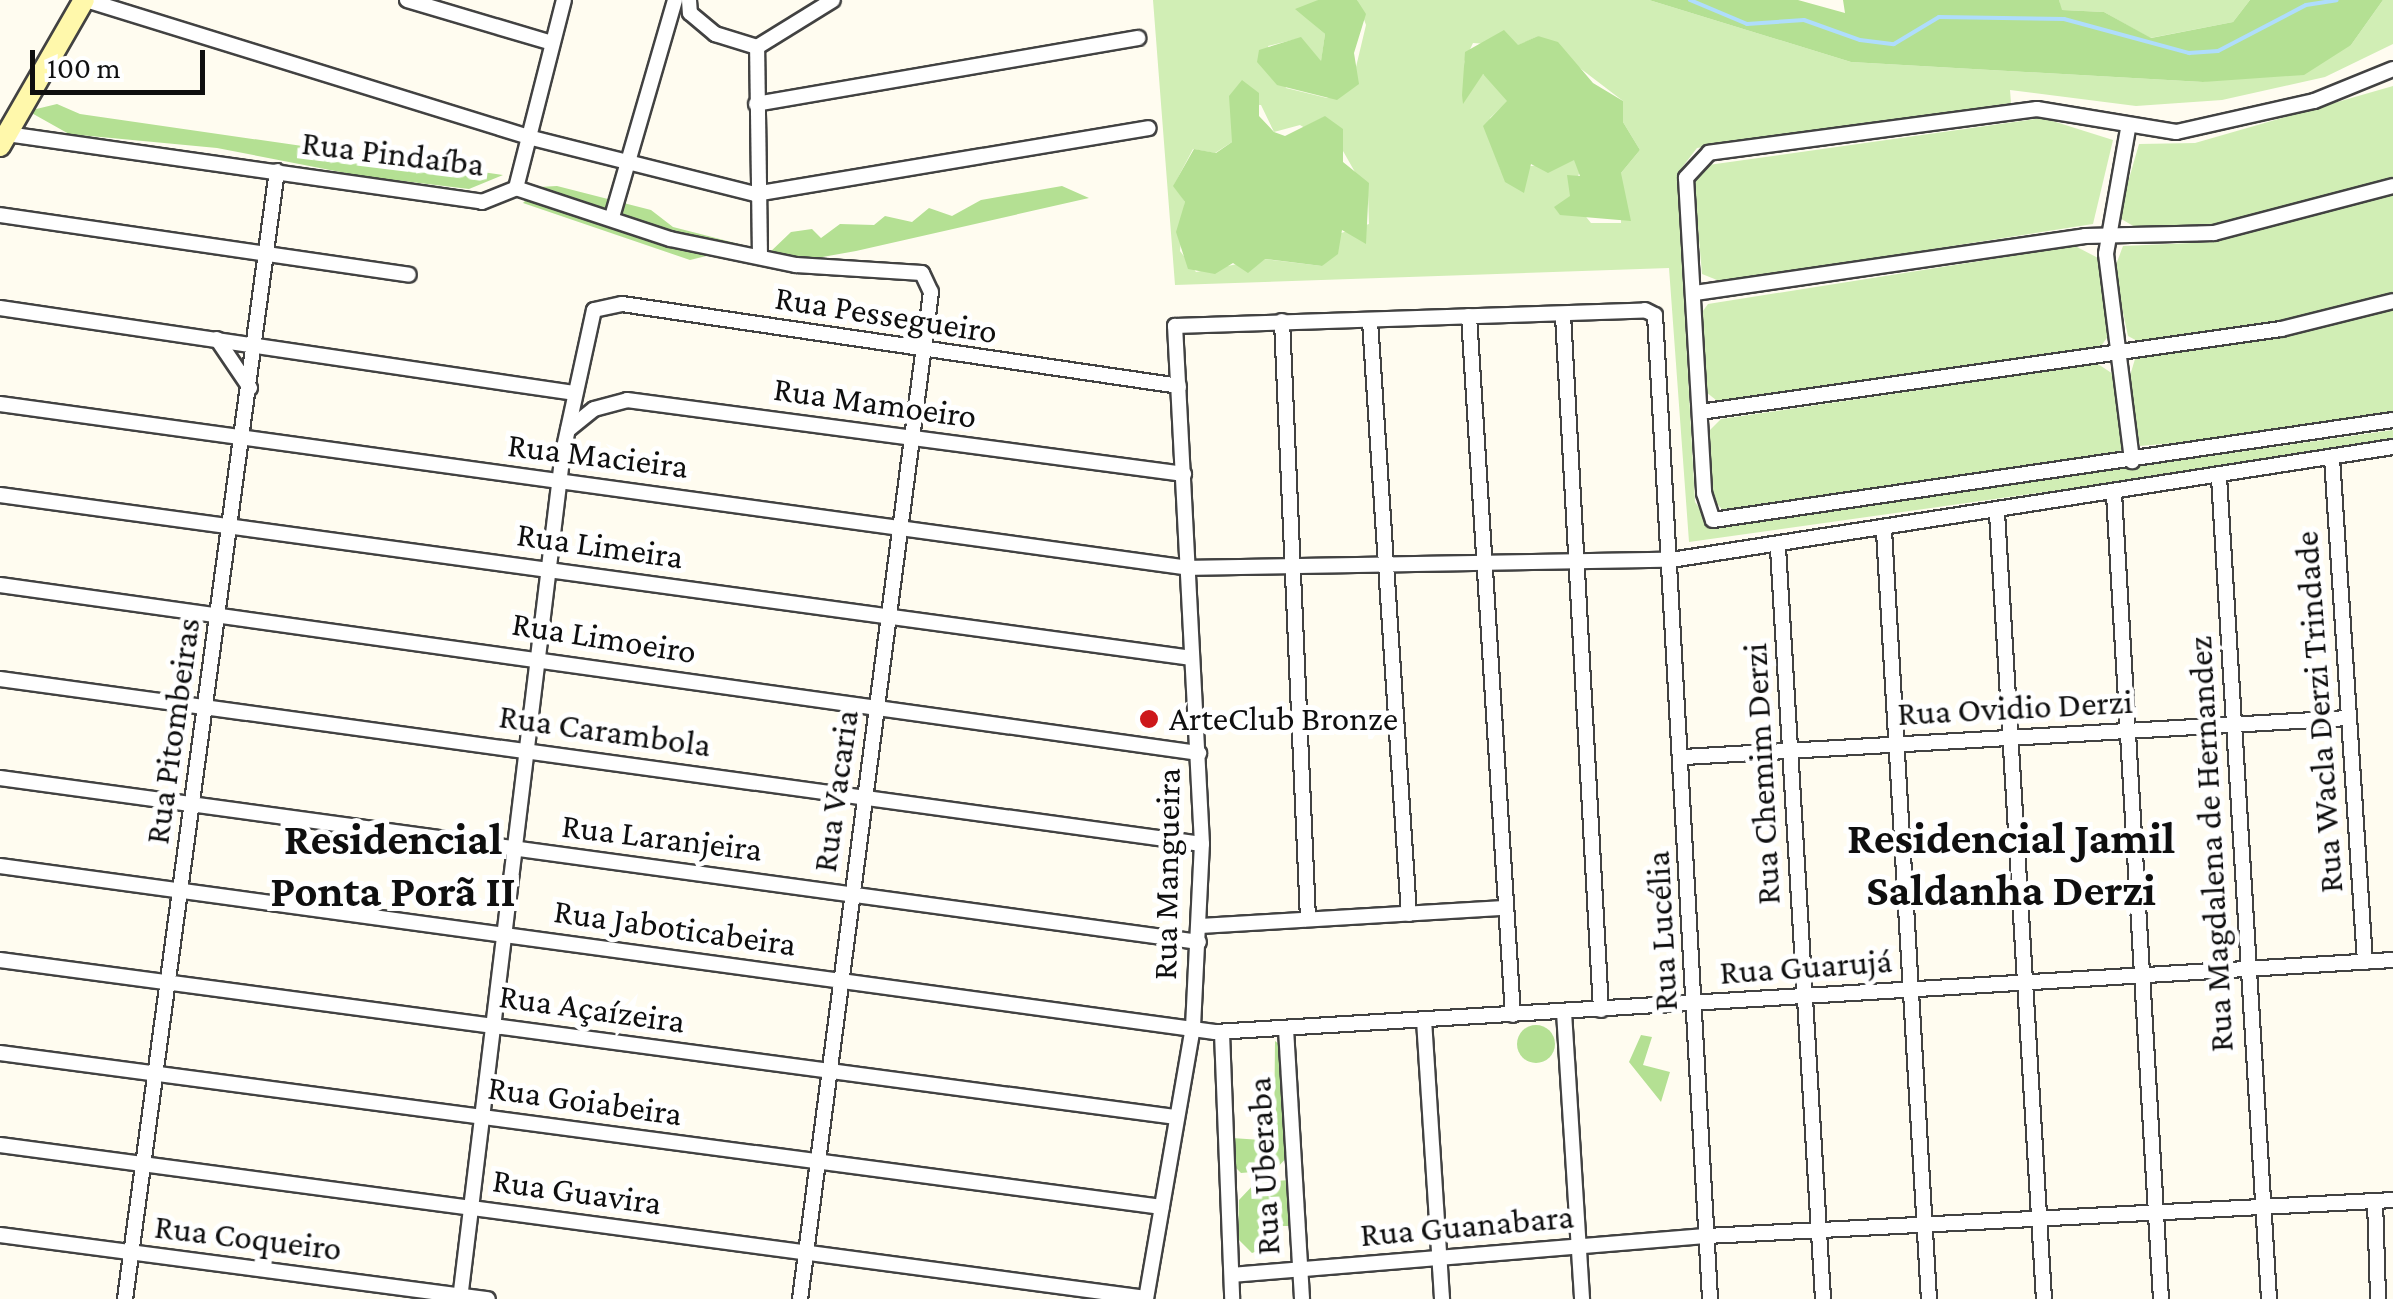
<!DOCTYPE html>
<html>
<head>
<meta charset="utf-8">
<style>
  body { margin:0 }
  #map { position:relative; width:2393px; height:1299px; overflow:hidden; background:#fffcf0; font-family:"Crimson Pro",serif }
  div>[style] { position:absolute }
  .green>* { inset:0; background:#d1eeb5 }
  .forest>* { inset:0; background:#b4e093 }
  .round { border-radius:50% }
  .stream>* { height:4px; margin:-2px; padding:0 2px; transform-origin:2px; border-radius:2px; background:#afddfc }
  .roads { filter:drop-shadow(2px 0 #424242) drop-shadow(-2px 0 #424242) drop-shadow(0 2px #424242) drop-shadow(0 -2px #424242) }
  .minor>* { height:14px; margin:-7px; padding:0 7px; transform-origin:7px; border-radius:7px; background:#fff }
  .secondary>* { height:20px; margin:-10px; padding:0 10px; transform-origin:10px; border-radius:10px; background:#fff8ab }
  .dots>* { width:28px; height:28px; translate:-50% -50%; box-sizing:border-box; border:5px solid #fff; border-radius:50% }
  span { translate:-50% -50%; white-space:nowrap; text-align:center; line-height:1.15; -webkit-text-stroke:10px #fff; paint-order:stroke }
  .street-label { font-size:35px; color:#0f0f0f }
  .poi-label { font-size:35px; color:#0f0f0f }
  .left { translate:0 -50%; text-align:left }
  .district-label { font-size:45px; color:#0f0f0f; font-weight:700 }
  .scale { position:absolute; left:30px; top:50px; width:175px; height:45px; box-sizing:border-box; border:5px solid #0f0f0f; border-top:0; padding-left:12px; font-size:30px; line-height:35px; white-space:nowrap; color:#0f0f0f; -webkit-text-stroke:8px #fff; paint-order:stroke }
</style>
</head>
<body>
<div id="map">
  <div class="green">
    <div style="clip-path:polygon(evenodd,1153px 0,1318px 0,1310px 21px,1325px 34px,1321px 62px,1301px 38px,1268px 46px,1286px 88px,1327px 98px,1351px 88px,1366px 25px,1357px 0,1649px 0,1851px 62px,2203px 82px,2351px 45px,2383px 0,2393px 0,2393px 44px,2325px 77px,2222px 100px,2136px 106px,2010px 90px,2011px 103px,1697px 148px,1677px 174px,1695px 502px,1713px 527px,2393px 430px,2393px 443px,1689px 542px,1669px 268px,1175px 285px,1153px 0,1538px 36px,1623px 101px,1623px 122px,1640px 150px,1621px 173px,1621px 223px,1591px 223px,1570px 197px,1582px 166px,1574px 159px,1501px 171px,1488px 136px,1490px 118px,1508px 101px,1493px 78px,1482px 74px,1469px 86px,1464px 62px,1473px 43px,1517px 46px,1538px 36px,1153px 0,1235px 104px,1261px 105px,1274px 132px,1300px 125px,1343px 151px,1368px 195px,1369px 224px,1335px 235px,1322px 266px,1264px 259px,1196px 272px,1180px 251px,1185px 202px,1174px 185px,1193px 149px,1215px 153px,1232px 142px,1235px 104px)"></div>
    <div style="clip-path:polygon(2059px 0,2250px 0,2233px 22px,2150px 38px,2104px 12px,2061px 10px)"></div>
    <div style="clip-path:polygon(2393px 86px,2393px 178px,2203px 227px,2140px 230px,2118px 217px,2139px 144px,2195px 143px)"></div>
    <div style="clip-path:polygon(2043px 118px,2113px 140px,2093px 224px,1722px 282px,1702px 274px,1694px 181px,1701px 166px)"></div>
    <div style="clip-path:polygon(2393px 193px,2393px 292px,2294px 318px,2141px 343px,2128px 336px,2114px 270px,2123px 246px,2215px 242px)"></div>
    <div style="clip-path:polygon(2075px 246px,2100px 259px,2111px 332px,2099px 349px,1721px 404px,1706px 392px,1700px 315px,1708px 304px)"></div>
    <div style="clip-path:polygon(2393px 309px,2393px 412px,2310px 431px,2140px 446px,2129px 379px,2135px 359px)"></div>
    <div style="clip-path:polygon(2098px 364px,2116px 376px,2125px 443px,2118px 454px,1726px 513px,1711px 498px,1707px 433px,1721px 419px)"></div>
  </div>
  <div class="forest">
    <div style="clip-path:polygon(1318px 0,1357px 0,1366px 14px,1354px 53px,1359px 84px,1337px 100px,1277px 85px,1257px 62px,1259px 50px,1301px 37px,1321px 61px,1325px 34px,1295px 9px)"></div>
    <div style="clip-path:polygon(1649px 0,1798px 0,1845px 13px,1843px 0,2059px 0,2062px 10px,2104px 12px,2151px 38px,2233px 22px,2250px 0,2383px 0,2351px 45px,2304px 75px,2203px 82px,1851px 62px)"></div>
    <div style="clip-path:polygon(1504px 30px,1518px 45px,1538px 36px,1558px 42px,1593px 83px,1623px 101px,1623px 122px,1640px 150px,1621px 173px,1631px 221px,1560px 215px,1554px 207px,1570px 196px,1567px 175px,1580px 176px,1574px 160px,1548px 173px,1531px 164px,1524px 193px,1505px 182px,1483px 126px,1507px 101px,1483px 74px,1463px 104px,1462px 95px,1465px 52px)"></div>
    <div style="clip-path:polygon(1242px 80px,1259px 93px,1259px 116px,1274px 132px,1285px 136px,1325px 116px,1343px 129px,1343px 162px,1369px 183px,1366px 244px,1342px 230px,1338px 254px,1322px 266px,1265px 259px,1248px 273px,1233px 263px,1215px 274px,1188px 269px,1176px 232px,1185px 202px,1173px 186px,1194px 149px,1216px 153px,1232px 142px,1229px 96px)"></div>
    <div style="clip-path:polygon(57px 104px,80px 114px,503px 175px,469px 189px,361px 176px,217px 148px,69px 134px,28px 111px)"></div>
    <div style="clip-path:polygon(557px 186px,651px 210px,673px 227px,747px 246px,690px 260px,523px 203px,539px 187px)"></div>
    <div style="clip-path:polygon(1062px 186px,1089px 198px,856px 251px,800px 261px,767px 255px,791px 232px,812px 229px,821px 238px,840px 224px,874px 225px,885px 216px,912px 222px,929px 208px,952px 216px,981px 200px)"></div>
    <div class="round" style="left:1517px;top:1025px;width:38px;height:38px"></div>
    <div style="clip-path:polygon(1641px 1035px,1652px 1037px,1643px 1065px,1670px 1072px,1661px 1102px,1629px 1062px)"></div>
    <div style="clip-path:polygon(1275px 1041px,1283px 1047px,1290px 1154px,1275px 1170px,1241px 1173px,1225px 1157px,1232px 1138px,1274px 1141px)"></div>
    <div style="clip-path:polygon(1291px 1180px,1289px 1226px,1273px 1226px,1271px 1246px,1252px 1253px,1238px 1239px,1239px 1200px,1256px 1182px)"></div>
  </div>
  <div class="stream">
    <div style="left:1690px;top:0;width:62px;rotate:22.8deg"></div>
    <div style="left:1747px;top:24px;width:57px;rotate:-4deg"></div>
    <div style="left:1804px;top:20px;width:59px;rotate:19.7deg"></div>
    <div style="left:1860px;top:40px;width:34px;rotate:7deg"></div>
    <div style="left:1894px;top:44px;width:52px;rotate:-31deg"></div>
    <div style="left:1939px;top:17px;width:125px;rotate:0.9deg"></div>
    <div style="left:2064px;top:19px;width:130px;rotate:15.2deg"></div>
    <div style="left:2189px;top:53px;width:29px;rotate:-4deg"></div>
    <div style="left:2218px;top:51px;width:99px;rotate:-27.6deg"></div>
    <div style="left:2306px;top:5px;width:31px;rotate:-9deg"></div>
  </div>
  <div class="roads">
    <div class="minor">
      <div style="left:86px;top:0;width:463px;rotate:17.2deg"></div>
      <div style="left:528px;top:137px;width:234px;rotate:14.1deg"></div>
      <div style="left:755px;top:194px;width:399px;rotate:-9.5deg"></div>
      <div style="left:407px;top:0;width:151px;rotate:16.5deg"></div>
      <div style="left:689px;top:0;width:13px;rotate:86deg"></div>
      <div style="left:690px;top:13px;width:33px;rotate:40deg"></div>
      <div style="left:715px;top:34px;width:44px;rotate:17.2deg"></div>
      <div style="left:2393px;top:69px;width:85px;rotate:157.9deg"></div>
      <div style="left:2314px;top:101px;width:141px;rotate:167.3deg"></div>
      <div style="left:2176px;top:132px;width:141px;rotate:-170.6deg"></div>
      <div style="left:2037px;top:109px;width:331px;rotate:172.4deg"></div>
      <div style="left:1709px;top:153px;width:34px;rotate:133deg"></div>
      <div style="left:1686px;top:178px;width:316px;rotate:86.7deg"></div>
      <div style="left:1704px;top:493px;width:28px;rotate:72deg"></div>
      <div style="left:1713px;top:520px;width:687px;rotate:-8.37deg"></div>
      <div style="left:756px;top:104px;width:388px;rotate:-9.8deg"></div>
      <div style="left:2128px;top:129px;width:127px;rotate:100deg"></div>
      <div style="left:2106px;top:254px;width:209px;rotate:82.8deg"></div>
      <div style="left:7px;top:134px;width:480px;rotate:8.1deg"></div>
      <div style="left:482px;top:202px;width:37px;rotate:-22deg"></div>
      <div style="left:516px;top:188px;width:162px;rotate:18.3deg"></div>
      <div style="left:670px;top:239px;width:129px;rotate:11.7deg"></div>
      <div style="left:796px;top:265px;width:126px;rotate:3.6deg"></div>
      <div style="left:922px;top:273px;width:21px;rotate:65deg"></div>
      <div style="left:931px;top:292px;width:1015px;rotate:97.41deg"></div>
      <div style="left:516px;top:188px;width:194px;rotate:-75.7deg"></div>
      <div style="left:0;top:215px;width:413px;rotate:8.3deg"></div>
      <div style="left:612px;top:217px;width:226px;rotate:-73.8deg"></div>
      <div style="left:760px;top:256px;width:209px;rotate:-90.8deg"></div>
      <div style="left:757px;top:47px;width:89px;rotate:-31.7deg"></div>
      <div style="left:1695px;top:293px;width:394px;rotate:-8.3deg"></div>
      <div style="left:2085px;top:236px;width:129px;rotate:-1.3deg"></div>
      <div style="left:2214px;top:233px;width:185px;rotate:-14.7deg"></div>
      <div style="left:0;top:308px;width:580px;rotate:8.42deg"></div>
      <div style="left:1563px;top:315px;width:696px;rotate:86.87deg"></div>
      <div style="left:1469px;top:316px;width:700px;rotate:86.4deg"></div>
      <div style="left:1282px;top:321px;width:599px;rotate:87.51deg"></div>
      <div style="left:1370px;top:321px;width:594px;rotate:86.24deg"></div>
      <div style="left:217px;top:339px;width:59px;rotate:56deg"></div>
      <div style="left:0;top:404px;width:1200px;rotate:7.85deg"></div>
      <div style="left:1189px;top:568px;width:482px;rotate:-1deg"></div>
      <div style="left:1671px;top:560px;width:731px;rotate:-8.9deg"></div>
      <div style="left:1700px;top:412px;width:587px;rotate:-8.13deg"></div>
      <div style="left:2281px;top:329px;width:115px;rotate:-14deg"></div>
      <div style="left:568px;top:430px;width:33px;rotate:-39deg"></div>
      <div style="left:594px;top:409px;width:34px;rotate:-15deg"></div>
      <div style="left:627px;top:400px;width:562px;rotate:7.57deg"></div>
      <div style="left:2332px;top:458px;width:505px;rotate:86.25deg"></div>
      <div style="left:2219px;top:477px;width:824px;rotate:86.52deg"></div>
      <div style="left:2114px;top:494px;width:806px;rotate:86.66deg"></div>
      <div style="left:0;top:495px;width:1203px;rotate:7.79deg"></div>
      <div style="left:1997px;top:513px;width:787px;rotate:86.58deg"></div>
      <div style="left:1884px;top:531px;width:769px;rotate:86.65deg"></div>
      <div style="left:1778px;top:548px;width:752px;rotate:86.57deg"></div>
      <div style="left:0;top:585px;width:1211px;rotate:7.98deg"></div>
      <div style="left:0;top:679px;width:1213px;rotate:7.82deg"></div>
      <div style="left:1684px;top:757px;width:666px;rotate:-3.36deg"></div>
      <div style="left:0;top:778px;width:1210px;rotate:7.79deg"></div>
      <div style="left:0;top:866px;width:1226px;rotate:7.78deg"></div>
      <div style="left:1215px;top:1032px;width:1180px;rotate:-3.5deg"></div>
      <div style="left:1199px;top:926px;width:307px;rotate:-3.4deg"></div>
      <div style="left:0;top:960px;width:1185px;rotate:7.61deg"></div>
      <div style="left:1564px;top:1012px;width:288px;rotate:86.4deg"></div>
      <div style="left:1424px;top:1020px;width:280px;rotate:86.3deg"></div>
      <div style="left:1286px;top:1029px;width:270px;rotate:86.6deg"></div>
      <div style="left:1222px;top:1033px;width:266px;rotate:87.8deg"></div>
      <div style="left:0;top:1053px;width:1172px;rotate:7.55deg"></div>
      <div style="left:0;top:1145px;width:1156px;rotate:7.6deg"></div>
      <div style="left:2375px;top:1201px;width:98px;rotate:88.2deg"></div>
      <div style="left:0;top:1235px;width:492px;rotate:7.5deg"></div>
      <div style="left:1232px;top:1275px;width:477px;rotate:-4.7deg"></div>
      <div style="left:1707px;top:1236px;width:687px;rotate:-3deg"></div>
      <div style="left:125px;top:1299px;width:1138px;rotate:-82.33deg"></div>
      <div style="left:460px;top:1299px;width:853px;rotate:-83.07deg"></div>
      <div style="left:563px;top:452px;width:145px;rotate:-77.7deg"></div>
      <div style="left:594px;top:310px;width:29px;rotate:-12deg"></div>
      <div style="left:622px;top:304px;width:563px;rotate:8.37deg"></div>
      <div style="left:1146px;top:1299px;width:276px;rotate:-80.2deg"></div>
      <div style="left:1193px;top:1027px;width:183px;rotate:-87.2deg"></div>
      <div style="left:1202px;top:844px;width:519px;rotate:-92.98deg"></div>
      <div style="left:1175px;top:326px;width:470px;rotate:-1.9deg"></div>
      <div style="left:1645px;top:310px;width:11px;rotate:27deg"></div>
      <div style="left:1655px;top:315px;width:986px;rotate:86.8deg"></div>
    </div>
    <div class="secondary">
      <div style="left:0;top:146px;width:168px;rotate:-60.1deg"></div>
    </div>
  </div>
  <div class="dots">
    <div style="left:1149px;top:719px;background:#cd181b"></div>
  </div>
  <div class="street-label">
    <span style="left:393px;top:154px;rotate:7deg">Rua Pindaíba</span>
    <span style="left:886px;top:315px;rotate:9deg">Rua Pessegueiro</span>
    <span style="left:875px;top:403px;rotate:8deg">Rua Mamoeiro</span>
    <span style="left:598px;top:456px;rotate:7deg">Rua Macieira</span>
    <span style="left:600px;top:546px;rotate:8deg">Rua Limeira</span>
    <span style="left:604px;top:638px;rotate:9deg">Rua Limoeiro</span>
    <span style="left:2015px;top:708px;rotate:-3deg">Rua Ovidio Derzi</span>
    <span style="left:2319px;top:712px;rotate:-94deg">Rua Wacla Derzi Trindade</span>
    <span style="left:173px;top:731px;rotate:-82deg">Rua Pitombeiras</span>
    <span style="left:605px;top:731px;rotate:8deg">Rua Carambola</span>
    <span style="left:1762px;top:774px;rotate:-93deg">Rua Chemim Derzi</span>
    <span style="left:836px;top:791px;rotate:-82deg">Rua Vacaria</span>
    <span style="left:662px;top:838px;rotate:7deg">Rua Laranjeira</span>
    <span style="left:2211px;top:844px;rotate:-93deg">Rua Magdalena de Hernandez</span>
    <span style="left:1167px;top:874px;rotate:-89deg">Rua Mangueira</span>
    <span style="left:675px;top:928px;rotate:8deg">Rua Jaboticabeira</span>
    <span style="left:1662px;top:931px;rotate:-93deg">Rua Lucélia</span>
    <span style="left:1806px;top:967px;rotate:-4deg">Rua Guarujá</span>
    <span style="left:592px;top:1009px;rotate:8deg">Rua Açaízeira</span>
    <span style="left:585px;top:1101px;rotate:8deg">Rua Goiabeira</span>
    <span style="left:1264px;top:1166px;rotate:-93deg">Rua Uberaba</span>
    <span style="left:577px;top:1192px;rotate:8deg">Rua Guavira</span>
    <span style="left:1467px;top:1226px;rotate:-5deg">Rua Guanabara</span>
    <span style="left:248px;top:1238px;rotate:7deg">Rua Coqueiro</span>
  </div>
  <div class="poi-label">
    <span class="left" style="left:1169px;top:719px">ArteClub Bronze</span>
  </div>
  <div class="district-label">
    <span style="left:2011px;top:865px">Residencial Jamil<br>Saldanha Derzi</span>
    <span style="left:393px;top:866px">Residencial<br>Ponta Porã II</span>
  </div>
  <div class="scale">100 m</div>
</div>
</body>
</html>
